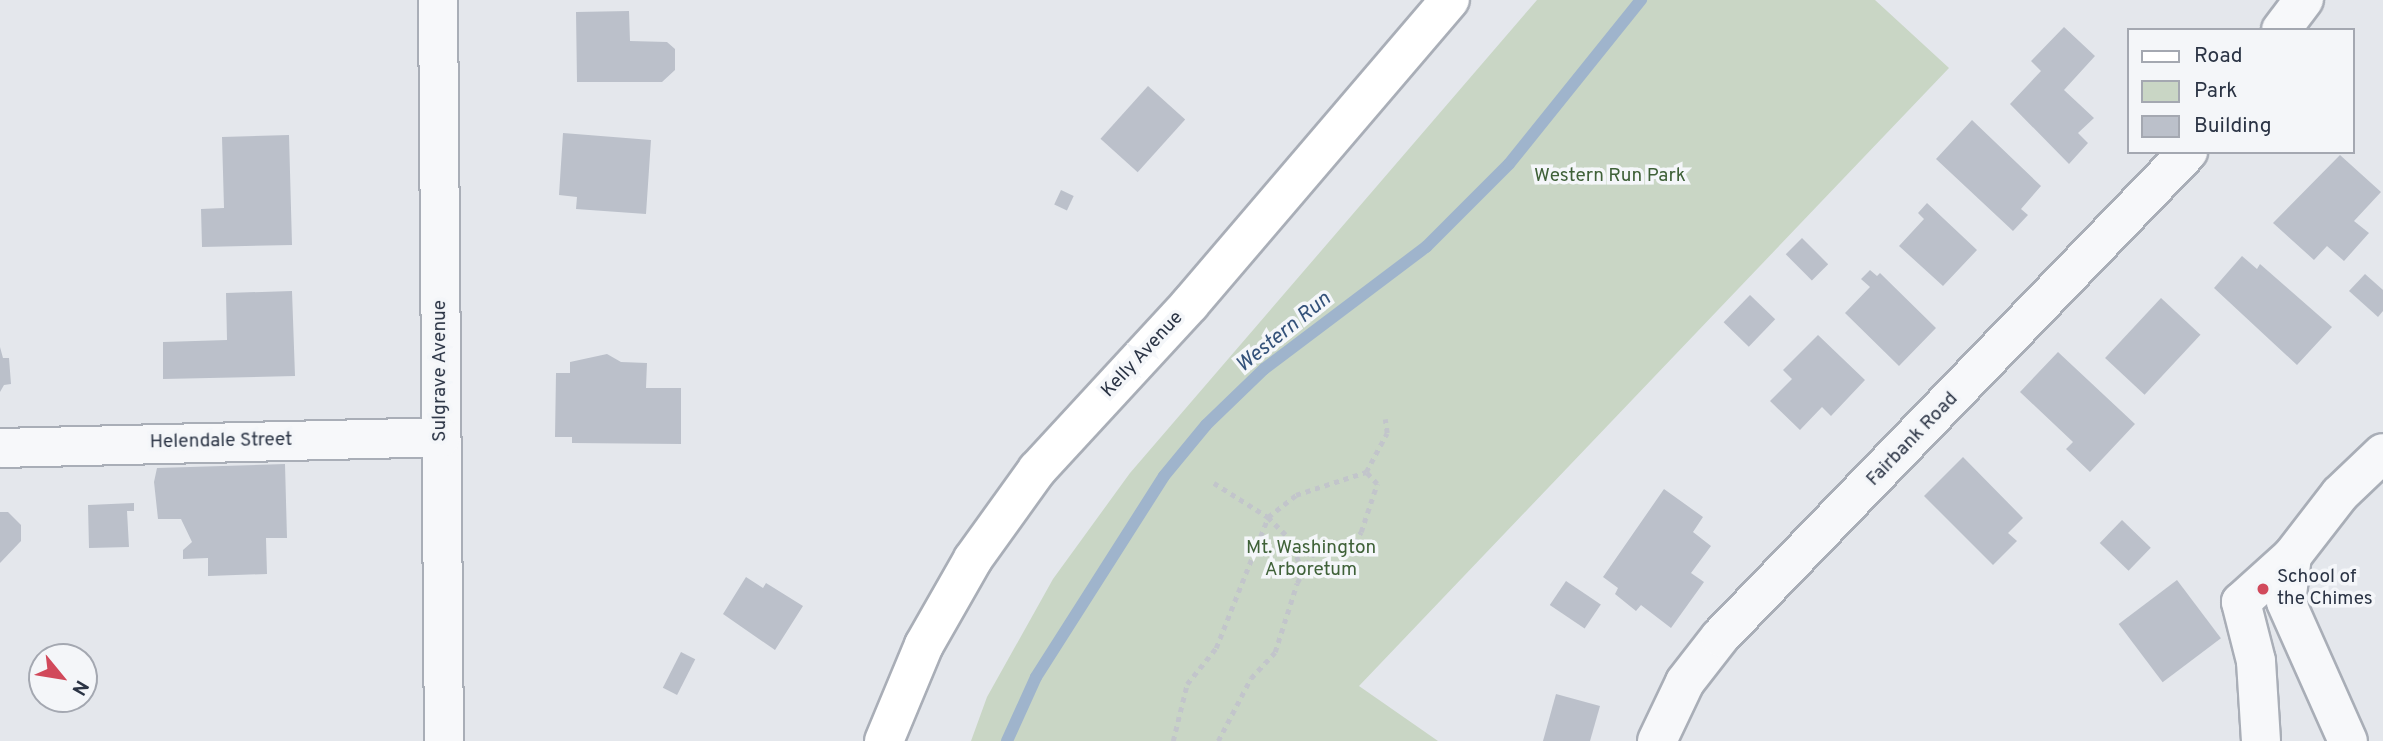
<!DOCTYPE html>
<html>
<head>
<meta charset="utf-8">
<style>
  body { margin:0 }
  #map { position:relative; width:2383px; height:741px; overflow:hidden; background:#e4e7ec; font-family:Overpass,sans-serif }
  div>[style] { position:absolute }
  .green>* { inset:0; background:#c9d6c5 }
  .stream>* { height:12px; margin:-6px; padding:0 6px; transform-origin:6px; border-radius:6px; background:#9fb4cc }
  .building>* { inset:0; background:#bbc0ca; transform-origin:0 0 }
  .path>* { height:4.5px; margin-top:-2.25px; transform-origin:0; background:repeating-linear-gradient(90deg,#c2c5cb 0 5px,transparent 0 10px) }
  .roads { filter:drop-shadow(2px 0 #a9aeb7) drop-shadow(-2px 0 #a9aeb7) drop-shadow(0 2px #a9aeb7) drop-shadow(0 -2px #a9aeb7) }
  .minor>* { height:38px; margin:-19px; padding:0 19px; transform-origin:19px; border-radius:19px; background:#f7f8fa }
  .major>* { height:38px; margin:-19px; padding:0 19px; transform-origin:19px; border-radius:19px; background:#fff }
  .dots>* { width:19px; height:19px; translate:-50% -50%; box-sizing:border-box; border:4px solid #f4f6f9; border-radius:50% }
  span { translate:-50% -50%; white-space:nowrap; text-align:center; line-height:1.15; -webkit-text-stroke:7px #f4f6f9; paint-order:stroke }
  .park-label { font-size:19px; color:#3f6138 }
  .street-label { font-size:19px; color:#2b3445 }
  .poi-label { font-size:19px; color:#2b3445 }
  .left { translate:0 -50%; text-align:left }
  .water-label { font-size:21px; color:#34527a; font-style:italic }
  .legend { position:absolute; left:2127px; top:28px; width:228px; height:126px; box-sizing:border-box; background:#f4f6f9; border:2px solid #a4a8b1; margin:0; padding:9px 12px; list-style:none; font-size:21px; color:#2b3445 }
  .legend li { display:flex; align-items:center; gap:14px; height:35px }
  .legend b { width:35px; border:2px solid #a4a8b1 }
  .north { position:absolute; left:28px; top:643px; width:70px; height:70px; box-sizing:border-box; background:#f4f6f9; border:2px solid #a4a8b1; border-radius:50%; rotate:120deg; font-size:19px; font-weight:700; line-height:28px; text-align:center; color:#2b3445 }
  .north::after { content:''; display:block; margin:auto; width:24px; height:32px; background:#d1495b; clip-path:polygon(50% 0,100% 100%,50% 72%,0 100%) }
</style>
</head>
<body>
<div id="map">
  <div class="green">
    <div style="clip-path:polygon(1537px 0,1875px 0,1949px 68px,1359px 686px,1438px 741px,971px 741px,987px 697px,1053px 579px,1130px 473px)"></div>
  </div>
  <div class="stream">
    <div style="left:1007px;top:741px;width:70px;rotate:-65.6deg"></div>
    <div style="left:1036px;top:677px;width:238px;rotate:-57.5deg"></div>
    <div style="left:1164px;top:476px;width:66px;rotate:-50.5deg"></div>
    <div style="left:1206px;top:425px;width:81px;rotate:-44deg"></div>
    <div style="left:1264px;top:369px;width:203px;rotate:-37deg"></div>
    <div style="left:1426px;top:247px;width:117px;rotate:-45deg"></div>
    <div style="left:1509px;top:164px;width:211px;rotate:-51.2deg"></div>
  </div>
  <div class="building">
    <div style="clip-path:polygon(629px 11px,630px 41px,667px 42px,675px 49px,675px 70px,662px 82px,577px 82px,576px 12px)"></div>
    <div style="clip-path:polygon(2064px 27px,2095px 56px,2064px 90px,2094px 118px,2078px 133px,2088px 143px,2069px 164px,2010px 104px,2041px 71px,2031px 61px)"></div>
    <div style="left:1148px;top:86px;width:50px;height:71px;rotate:42deg"></div>
    <div style="clip-path:polygon(1972px 120px,2041px 186px,2021px 209px,2028px 215px,2013px 231px,1936px 159px)"></div>
    <div style="clip-path:polygon(563px 133px,651px 140px,646px 214px,576px 209px,577px 197px,559px 195px)"></div>
    <div style="clip-path:polygon(289px 135px,292px 245px,202px 247px,201px 209px,224px 208px,222px 137px)"></div>
    <div style="clip-path:polygon(2340px 155px,2381px 192px,2354px 221px,2369px 233px,2344px 261px,2327px 246px,2314px 260px,2273px 223px)"></div>
    <div style="left:1061px;top:190px;width:14px;height:16px;rotate:25deg"></div>
    <div style="clip-path:polygon(1927px 203px,1977px 250px,1943px 286px,1899px 246px,1924px 219px,1918px 213px)"></div>
    <div style="left:1802px;top:238px;width:37px;height:23px;rotate:45deg"></div>
    <div style="clip-path:polygon(2242px 256px,2257px 269px,2260px 264px,2332px 327px,2297px 365px,2214px 288px)"></div>
    <div style="clip-path:polygon(1870px 270px,1877px 276px,1880px 273px,1936px 328px,1899px 366px,1845px 313px,1870px 287px,1861px 279px)"></div>
    <div style="clip-path:polygon(2365px 274px,2383px 290px,2383px 311px,2378px 317px,2349px 291px)"></div>
    <div style="clip-path:polygon(292px 291px,295px 376px,163px 379px,163px 342px,227px 340px,226px 293px)"></div>
    <div style="left:1750px;top:295px;width:35px;height:38px;rotate:44deg"></div>
    <div style="left:2161px;top:298px;width:54px;height:82px;rotate:43deg"></div>
    <div style="clip-path:polygon(1818px 335px,1865px 380px,1831px 416px,1822px 407px,1800px 430px,1770px 401px,1792px 379px,1783px 370px)"></div>
    <div style="clip-path:polygon(0 347px,3px 358px,9px 358px,11px 384px,4px 385px,0 392px)"></div>
    <div style="clip-path:polygon(2058px 352px,2135px 424px,2090px 472px,2066px 449px,2073px 442px,2020px 392px)"></div>
    <div style="clip-path:polygon(607px 354px,621px 362px,647px 363px,646px 388px,681px 388px,681px 444px,572px 443px,572px 437px,555px 437px,556px 373px,570px 373px,570px 362px)"></div>
    <div style="clip-path:polygon(1963px 457px,2023px 518px,2008px 533px,2017px 541px,1993px 565px,1924px 496px)"></div>
    <div style="clip-path:polygon(285px 464px,287px 538px,266px 538px,267px 574px,208px 576px,208px 558px,183px 559px,183px 550px,192px 542px,181px 519px,158px 519px,154px 482px,157px 468px)"></div>
    <div style="clip-path:polygon(1664px 489px,1703px 517px,1693px 532px,1711px 546px,1691px 573px,1704px 582px,1671px 628px,1641px 605px,1636px 611px,1615px 594px,1618px 588px,1603px 577px)"></div>
    <div style="clip-path:polygon(134px 503px,134px 511px,127px 511px,129px 547px,89px 548px,88px 505px)"></div>
    <div style="clip-path:polygon(0 512px,8px 512px,21px 525px,21px 541px,0 563px)"></div>
    <div style="left:2122px;top:520px;width:40px;height:32px;rotate:44deg"></div>
    <div style="clip-path:polygon(746px 577px,763px 588px,766px 583px,803px 606px,775px 650px,723px 614px)"></div>
    <div style="left:2177px;top:580px;width:73px;height:73px;rotate:53deg"></div>
    <div style="left:1566px;top:581px;width:42px;height:29px;rotate:34deg"></div>
    <div style="left:681px;top:652px;width:16px;height:40px;rotate:27deg"></div>
    <div style="clip-path:polygon(1556px 694px,1600px 706px,1590px 741px,1543px 741px)"></div>
  </div>
  <div class="path">
    <div style="left:1214px;top:483px;width:64px;rotate:32.2deg"></div>
    <div style="left:1268px;top:517px;width:30px;rotate:45deg"></div>
    <div style="left:1289px;top:538px;width:36px;rotate:67deg"></div>
    <div style="left:1173px;top:741px;width:59px;rotate:-76.2deg"></div>
    <div style="left:1187px;top:684px;width:46px;rotate:-51.1deg"></div>
    <div style="left:1216px;top:648px;width:141px;rotate:-68.3deg"></div>
    <div style="left:1268px;top:517px;width:36px;rotate:-38deg"></div>
    <div style="left:1296px;top:495px;width:74px;rotate:-18.2deg"></div>
    <div style="left:1366px;top:472px;width:44px;rotate:-61.7deg"></div>
    <div style="left:1387px;top:433px;width:14px;rotate:-98deg"></div>
    <div style="left:1218px;top:741px;width:71px;rotate:-62.4deg"></div>
    <div style="left:1251px;top:678px;width:35px;rotate:-47deg"></div>
    <div style="left:1275px;top:652px;width:72px;rotate:-72.3deg"></div>
    <div style="left:1297px;top:583px;width:37px;rotate:-61deg"></div>
    <div style="left:1315px;top:551px;width:39px;rotate:-13deg"></div>
    <div style="left:1353px;top:542px;width:13px;rotate:-51deg"></div>
    <div style="left:1361px;top:532px;width:51px;rotate:-71.6deg"></div>
    <div style="left:1377px;top:484px;width:16px;rotate:-133deg"></div>
  </div>
  <div class="roads">
    <div class="minor">
      <div style="left:438px;top:0;width:741px;rotate:89.54deg"></div>
      <div style="left:2281px;top:30px;width:38px;rotate:-53deg"></div>
      <div style="left:0;top:448px;width:441px;rotate:-1.4deg"></div>
      <div style="left:2292px;top:556px;width:46px;rotate:97.4deg"></div>
      <div style="left:2286px;top:602px;width:152px;rotate:66deg"></div>
      <div style="left:1657px;top:741px;width:65px;rotate:-64.6deg"></div>
      <div style="left:1685px;top:682px;width:57px;rotate:-52.1deg"></div>
      <div style="left:1720px;top:637px;width:674px;rotate:-46.02deg"></div>
      <div style="left:2261px;top:741px;width:80px;rotate:-93.6deg"></div>
      <div style="left:2256px;top:661px;width:61px;rotate:-104.3deg"></div>
      <div style="left:2241px;top:602px;width:69px;rotate:-42deg"></div>
      <div style="left:2292px;top:556px;width:78px;rotate:-52.3deg"></div>
      <div style="left:2340px;top:494px;width:59px;rotate:-43.6deg"></div>
    </div>
    <div class="major">
      <div style="left:884px;top:741px;width:104px;rotate:-67.4deg"></div>
      <div style="left:924px;top:645px;width:99px;rotate:-60.3deg"></div>
      <div style="left:973px;top:559px;width:110px;rotate:-54.3deg"></div>
      <div style="left:1037px;top:470px;width:226px;rotate:-47.3deg"></div>
      <div style="left:1190px;top:304px;width:400px;rotate:-49.5deg"></div>
    </div>
  </div>
  <div class="dots">
    <div style="left:2263px;top:589px;background:#d1495b"></div>
  </div>
  <div class="park-label">
    <span style="left:1610px;top:177px">Western Run Park</span>
    <span style="left:1311px;top:560px">Mt. Washington<br>Arboretum</span>
  </div>
  <div class="street-label">
    <span style="left:1143px;top:355px;rotate:-47deg">Kelly Avenue</span>
    <span style="left:441px;top:371px;rotate:-90deg">Sulgrave Avenue</span>
    <span style="left:1913px;top:440px;rotate:-46deg">Fairbank Road</span>
    <span style="left:221px;top:442px;rotate:-1deg">Helendale Street</span>
  </div>
  <div class="poi-label">
    <span class="left" style="left:2277px;top:589px">School of<br>the Chimes</span>
  </div>
  <div class="water-label">
    <span style="left:1284px;top:333px;rotate:-39deg">Western Run</span>
  </div>
  <ul class="legend">
  <li><b style="height:9px;background:#fff"></b>Road</li>
  <li><b style="height:19px;background:#c9d6c5"></b>Park</li>
  <li><b style="height:19px;background:#bbc0ca"></b>Building</li>
  </ul>
  <div class="north">N</div>
</div>
</body>
</html>
